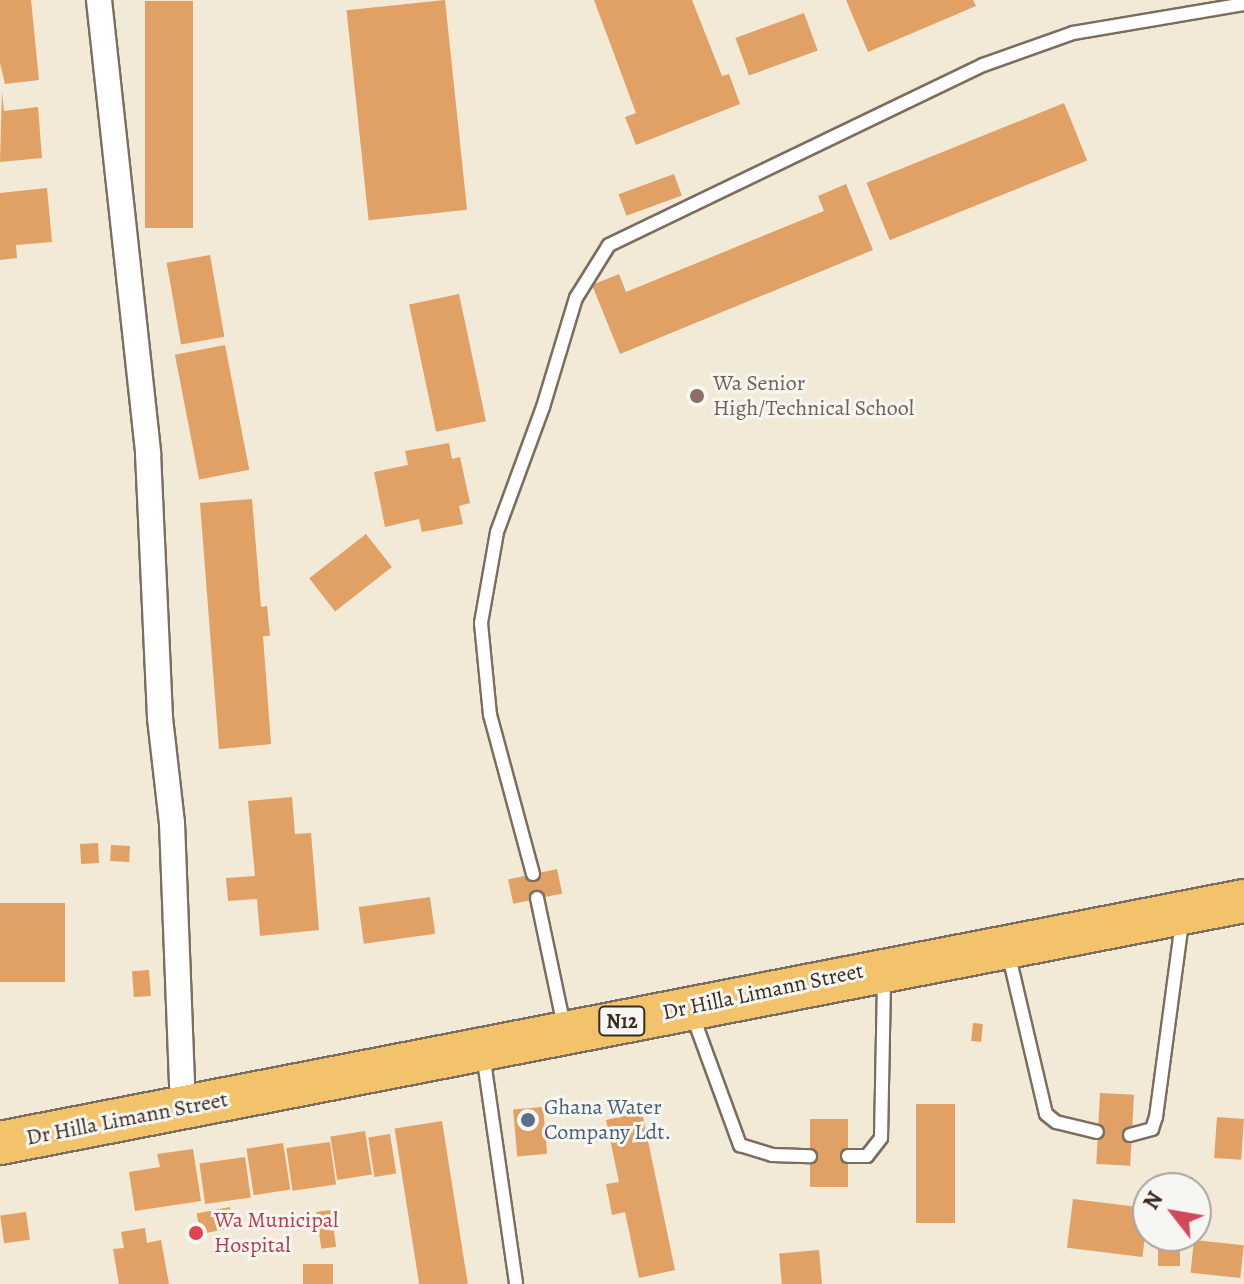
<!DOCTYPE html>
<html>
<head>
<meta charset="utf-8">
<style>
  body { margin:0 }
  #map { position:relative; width:1244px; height:1284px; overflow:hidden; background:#f3e9d7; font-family:Alegreya,serif }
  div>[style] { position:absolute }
  .building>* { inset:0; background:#e1a064; transform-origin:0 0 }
  .roads { filter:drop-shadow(2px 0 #7b6d5f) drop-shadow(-2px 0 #7b6d5f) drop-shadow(0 2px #7b6d5f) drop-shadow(0 -2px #7b6d5f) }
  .service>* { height:12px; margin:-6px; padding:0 6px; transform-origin:6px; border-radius:6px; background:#fff }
  .minor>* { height:24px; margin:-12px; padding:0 12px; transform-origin:12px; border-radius:12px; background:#fff }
  .trunk>* { height:42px; margin:-21px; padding:0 21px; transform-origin:21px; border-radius:21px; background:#f2c36a }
  .dots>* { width:22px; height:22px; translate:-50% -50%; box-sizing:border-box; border:4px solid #f6f6f2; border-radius:50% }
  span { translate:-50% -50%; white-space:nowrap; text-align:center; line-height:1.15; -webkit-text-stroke:6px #f6f6f2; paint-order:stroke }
  .shield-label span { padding:2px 6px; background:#f6f6f2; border:2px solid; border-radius:6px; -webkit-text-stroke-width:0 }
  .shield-label { font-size:20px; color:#3b2a1e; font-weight:700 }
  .education-label { font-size:22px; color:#785e54 }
  .left { translate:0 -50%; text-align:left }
  .street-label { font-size:22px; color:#3b2a1e }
  .service-label { font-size:22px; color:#4e5e75 }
  .health-label { font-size:22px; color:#be3a42 }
  .north { position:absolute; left:1132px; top:1172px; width:80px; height:80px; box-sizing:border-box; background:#f6f6f2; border:2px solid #aba49d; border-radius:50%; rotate:301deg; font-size:22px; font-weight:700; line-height:32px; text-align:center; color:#3b2a1e }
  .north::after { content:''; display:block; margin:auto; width:28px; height:36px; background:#d1495b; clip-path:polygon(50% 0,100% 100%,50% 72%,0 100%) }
</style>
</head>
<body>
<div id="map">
  <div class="building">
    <div style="clip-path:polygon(0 0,31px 0,39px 80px,5px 84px,0 63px)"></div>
    <div style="left:445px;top:0;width:211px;height:99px;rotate:84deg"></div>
    <div style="clip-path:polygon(594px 0,692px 0,722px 76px,729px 74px,740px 104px,636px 145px,625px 117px,636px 113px)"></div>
    <div style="clip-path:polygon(846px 0,973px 0,976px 6px,868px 52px)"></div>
    <div style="left:145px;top:1px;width:48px;height:227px"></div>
    <div style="left:804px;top:13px;width:40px;height:73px;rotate:70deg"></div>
    <div style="clip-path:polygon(2px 92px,4px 111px,38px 107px,42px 158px,0 162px)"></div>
    <div style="left:1064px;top:103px;width:62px;height:213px;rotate:68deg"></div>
    <div style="left:674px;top:174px;width:23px;height:59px;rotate:70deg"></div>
    <div style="clip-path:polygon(846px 184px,873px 250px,620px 354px,592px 285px,619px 274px,626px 292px,824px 211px,818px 196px)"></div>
    <div style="clip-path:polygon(47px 188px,52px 242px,16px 245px,17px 258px,0 260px,0 193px)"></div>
    <div style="left:210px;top:255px;width:83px;height:44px;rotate:80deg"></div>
    <div style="left:459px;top:294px;width:130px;height:51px;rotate:78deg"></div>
    <div style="left:225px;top:345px;width:127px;height:51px;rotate:79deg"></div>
    <div style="clip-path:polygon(449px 443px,452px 459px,460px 457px,470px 503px,459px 506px,463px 524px,422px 532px,419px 519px,385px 527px,374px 472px,408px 465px,405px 451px)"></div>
    <div style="clip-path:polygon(252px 499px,261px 607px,267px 606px,270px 636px,263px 636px,271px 744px,219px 749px,200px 503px)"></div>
    <div style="left:366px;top:534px;width:42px;height:72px;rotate:52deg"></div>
    <div style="clip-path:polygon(292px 797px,295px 834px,311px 833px,319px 930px,260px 936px,257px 899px,228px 901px,226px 878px,255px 876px,248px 801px)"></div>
    <div style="left:98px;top:843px;width:20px;height:18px;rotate:87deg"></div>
    <div style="left:111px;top:845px;width:19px;height:16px;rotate:3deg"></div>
    <div style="left:557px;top:869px;width:25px;height:50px;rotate:78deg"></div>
    <div style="left:430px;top:897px;width:37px;height:72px;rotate:82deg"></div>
    <div style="left:0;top:903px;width:65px;height:79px"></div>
    <div style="left:149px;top:970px;width:26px;height:17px;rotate:86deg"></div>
    <div style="left:973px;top:1023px;width:10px;height:18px;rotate:6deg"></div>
    <div style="left:1100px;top:1093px;width:34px;height:71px;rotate:3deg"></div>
    <div style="left:916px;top:1104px;width:39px;height:119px"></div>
    <div style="left:543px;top:1107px;width:47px;height:30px;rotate:85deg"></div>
    <div style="clip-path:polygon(642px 1112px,675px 1270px,639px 1278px,625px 1212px,612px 1215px,606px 1184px,619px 1182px,606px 1120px)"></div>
    <div style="left:1217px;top:1117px;width:27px;height:41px;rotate:4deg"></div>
    <div style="left:848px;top:1119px;width:68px;height:38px;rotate:90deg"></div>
    <div style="left:442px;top:1121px;width:165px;height:48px;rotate:81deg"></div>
    <div style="left:365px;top:1131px;width:44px;height:35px;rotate:81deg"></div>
    <div style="left:390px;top:1134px;width:40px;height:22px;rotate:81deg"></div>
    <div style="left:330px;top:1142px;width:43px;height:44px;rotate:82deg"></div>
    <div style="left:283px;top:1143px;width:47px;height:37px;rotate:81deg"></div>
    <div style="clip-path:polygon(193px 1149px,201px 1201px,135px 1211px,129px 1172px,160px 1167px,157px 1154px)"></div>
    <div style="left:245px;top:1157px;width:41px;height:46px;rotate:82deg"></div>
    <div style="left:1073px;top:1199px;width:76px;height:49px;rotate:7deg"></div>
    <div style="left:230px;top:1207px;width:21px;height:34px;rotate:79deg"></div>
    <div style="left:331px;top:1210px;width:37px;height:15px;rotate:82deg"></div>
    <div style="left:26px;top:1212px;width:28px;height:26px;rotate:82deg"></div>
    <div style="clip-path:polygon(145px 1228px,147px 1243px,161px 1240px,169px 1284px,119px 1284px,113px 1249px,124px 1248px,121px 1232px)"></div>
    <div style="left:1158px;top:1236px;width:22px;height:30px"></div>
    <div style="left:1194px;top:1240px;width:50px;height:33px;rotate:6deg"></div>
    <div style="left:819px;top:1250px;width:34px;height:40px;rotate:85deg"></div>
    <div style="left:333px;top:1264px;width:20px;height:30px;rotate:90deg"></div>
  </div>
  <div class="roads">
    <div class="service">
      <div style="left:533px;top:874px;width:165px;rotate:-105.1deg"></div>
      <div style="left:490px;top:715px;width:92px;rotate:-95.6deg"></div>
      <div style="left:481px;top:623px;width:92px;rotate:-80deg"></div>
      <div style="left:497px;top:532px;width:133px;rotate:-69.8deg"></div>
      <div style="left:543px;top:407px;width:114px;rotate:-73.2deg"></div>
      <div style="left:576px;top:298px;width:62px;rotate:-58.1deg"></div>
      <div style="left:609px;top:245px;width:415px;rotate:-25.7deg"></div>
      <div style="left:983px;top:65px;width:96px;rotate:-19.6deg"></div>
      <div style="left:1073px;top:33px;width:173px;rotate:-9.6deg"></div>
      <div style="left:537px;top:898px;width:131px;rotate:78.1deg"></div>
      <div style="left:1008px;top:952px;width:166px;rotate:76.8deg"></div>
      <div style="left:1046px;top:1114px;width:13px;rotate:39deg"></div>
      <div style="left:1056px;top:1122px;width:42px;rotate:13.7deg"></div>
      <div style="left:692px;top:1014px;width:140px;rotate:69.9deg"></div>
      <div style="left:740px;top:1145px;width:34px;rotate:17deg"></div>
      <div style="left:772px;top:1155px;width:38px;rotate:2deg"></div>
      <div style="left:483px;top:1054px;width:232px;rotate:81.8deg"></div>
      <div style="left:1130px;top:1135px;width:23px;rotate:-15deg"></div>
      <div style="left:1152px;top:1129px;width:13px;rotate:-72deg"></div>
      <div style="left:1156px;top:1117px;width:198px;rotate:-82.4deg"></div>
      <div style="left:848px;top:1156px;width:19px"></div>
      <div style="left:867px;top:1156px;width:23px;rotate:-52deg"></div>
      <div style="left:881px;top:1138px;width:162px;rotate:-88.9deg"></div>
    </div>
    <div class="minor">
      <div style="left:99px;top:0;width:456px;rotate:83.8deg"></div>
      <div style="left:148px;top:453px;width:265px;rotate:87.4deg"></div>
      <div style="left:160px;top:718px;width:106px;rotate:83.5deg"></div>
      <div style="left:172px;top:823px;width:286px;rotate:87.8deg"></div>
    </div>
    <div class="trunk">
      <div style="left:0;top:1143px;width:1267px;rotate:-11.01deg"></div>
    </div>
  </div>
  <div class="dots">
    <div style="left:697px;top:396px;background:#8d6e63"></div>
    <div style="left:528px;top:1120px;background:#5c6f8a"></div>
    <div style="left:196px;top:1233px;background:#e0444e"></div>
  </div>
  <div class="shield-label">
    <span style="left:622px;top:1021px">N12</span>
  </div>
  <div class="education-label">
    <span class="left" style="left:713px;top:396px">Wa Senior<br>High/Technical School</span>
  </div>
  <div class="street-label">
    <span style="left:763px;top:992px;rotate:-12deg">Dr Hilla Limann Street</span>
    <span style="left:127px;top:1119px;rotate:-11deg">Dr Hilla Limann Street</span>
  </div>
  <div class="service-label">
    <span class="left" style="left:544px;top:1120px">Ghana Water<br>Company Ldt.</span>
  </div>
  <div class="health-label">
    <span class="left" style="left:214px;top:1233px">Wa Municipal<br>Hospital</span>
  </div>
  <div class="north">N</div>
</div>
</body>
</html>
